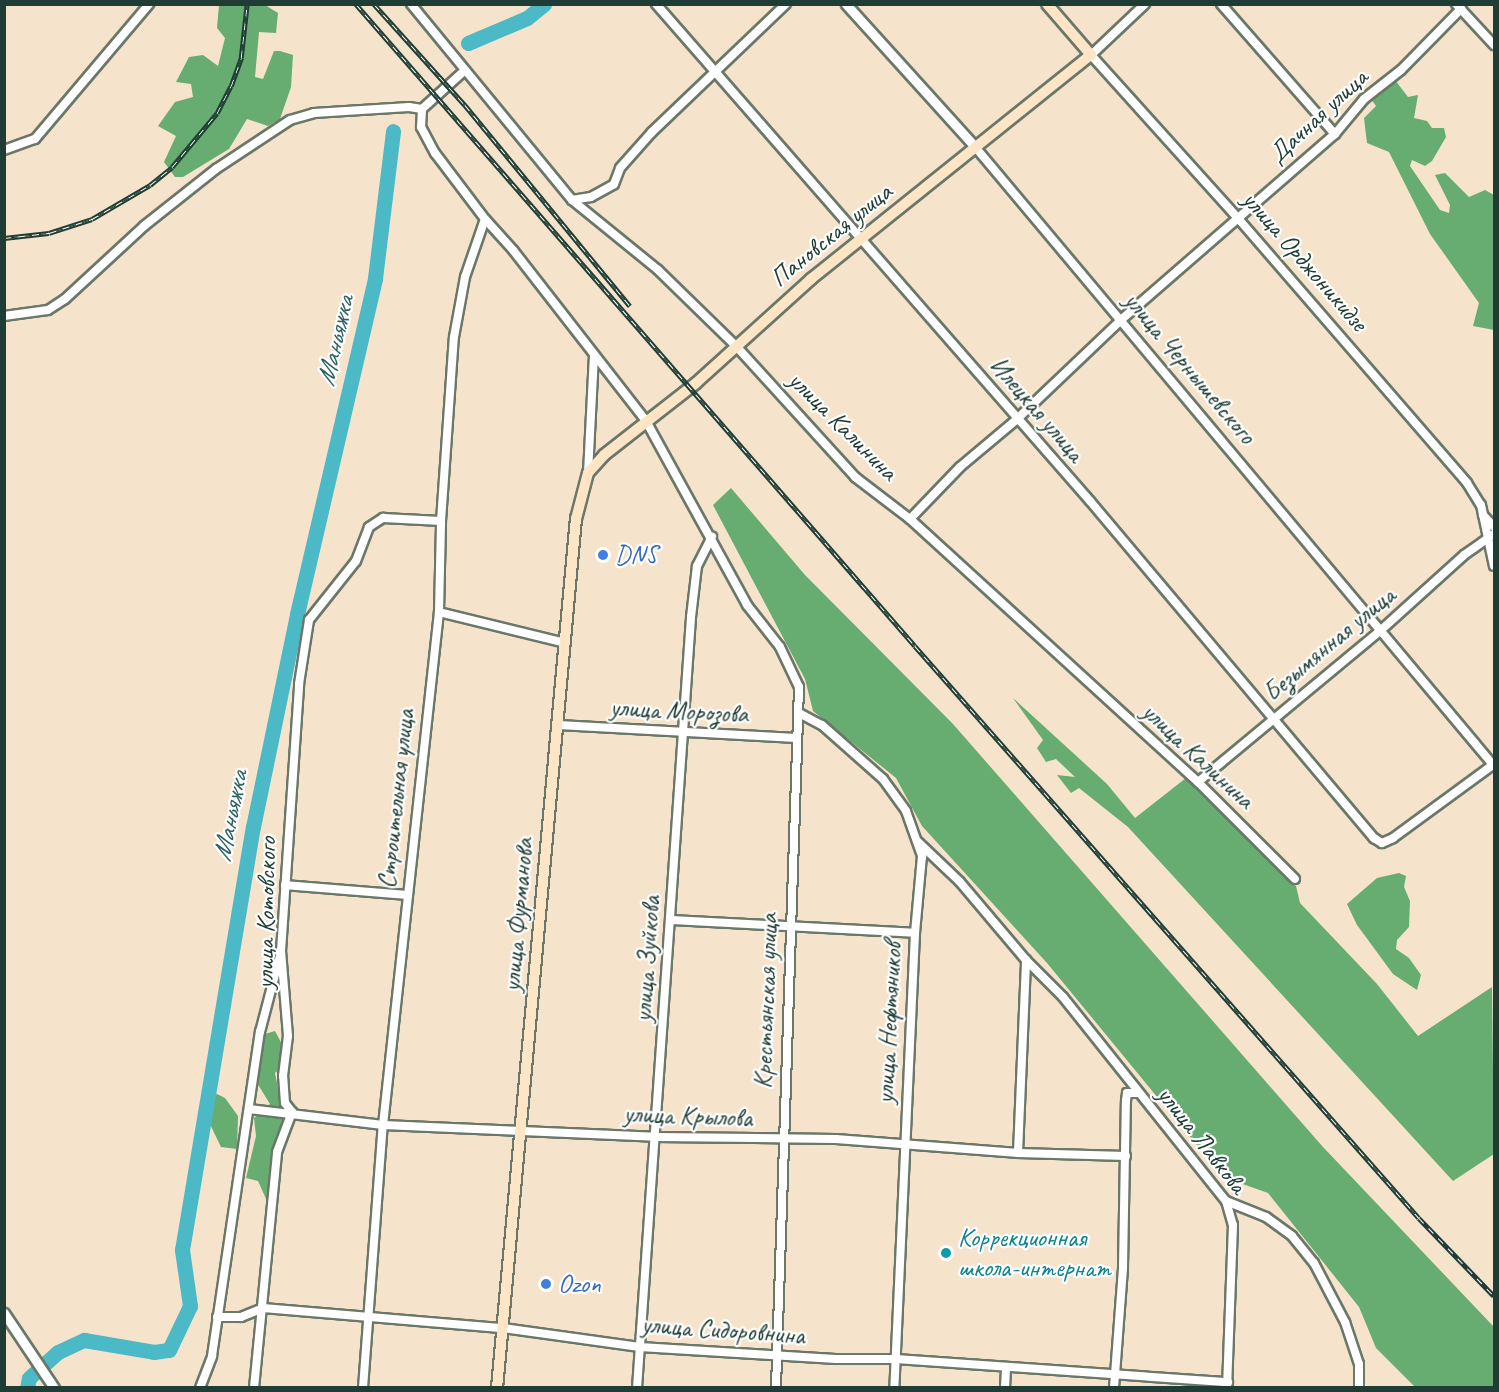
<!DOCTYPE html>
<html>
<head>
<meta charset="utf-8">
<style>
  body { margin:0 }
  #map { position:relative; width:1499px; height:1392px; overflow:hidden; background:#f5e3cb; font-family:Caveat,sans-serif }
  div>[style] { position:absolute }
  .forest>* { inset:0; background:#67ac71 }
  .river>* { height:15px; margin:-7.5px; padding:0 7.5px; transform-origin:7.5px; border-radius:7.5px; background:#4cb9c6 }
  .roads { filter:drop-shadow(2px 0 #6a7769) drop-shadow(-2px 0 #6a7769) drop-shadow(0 2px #6a7769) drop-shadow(0 -2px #6a7769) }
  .minor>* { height:8px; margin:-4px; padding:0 4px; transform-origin:4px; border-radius:4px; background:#fff }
  .tertiary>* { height:9px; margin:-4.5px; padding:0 4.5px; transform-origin:4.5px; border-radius:4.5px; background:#fff }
  .secondary>* { height:10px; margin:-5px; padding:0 5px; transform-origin:5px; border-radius:5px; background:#fde5c5 }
  .rail>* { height:4.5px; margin-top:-2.25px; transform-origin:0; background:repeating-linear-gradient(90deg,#fff 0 7px,#1f3d34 0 14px); box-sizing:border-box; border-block:2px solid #1f3d34 }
  .dots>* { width:16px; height:16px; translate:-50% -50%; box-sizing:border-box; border:3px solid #fff; border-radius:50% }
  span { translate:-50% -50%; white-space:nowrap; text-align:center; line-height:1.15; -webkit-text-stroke:4.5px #fff; paint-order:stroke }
  .street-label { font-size:26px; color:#1f3d34 }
  .shop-label { font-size:26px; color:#366cbe }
  .left { translate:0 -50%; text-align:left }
  .culture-label { font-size:26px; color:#0d838f }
  .water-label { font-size:27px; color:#2c6260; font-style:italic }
  .frame { position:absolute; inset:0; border:6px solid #1f3d34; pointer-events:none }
</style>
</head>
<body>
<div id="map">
  <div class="forest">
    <div style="clip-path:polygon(219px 5px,265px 5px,278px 13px,276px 33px,259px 32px,255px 77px,263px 79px,274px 51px,280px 51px,293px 55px,291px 87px,280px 119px,268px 126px,247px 119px,229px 149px,183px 177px,175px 177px,164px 162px,176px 136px,158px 126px,175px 102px,193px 97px,191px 84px,176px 82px,189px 57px,203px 55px,218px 66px,225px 38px,217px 28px)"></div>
    <div style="clip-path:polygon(1395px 80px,1408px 97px,1418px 95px,1414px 118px,1427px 121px,1432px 128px,1444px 128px,1446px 137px,1432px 161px,1425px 166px,1412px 160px,1410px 166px,1440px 210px,1449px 213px,1450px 205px,1435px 175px,1445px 173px,1469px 197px,1485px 190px,1494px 195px,1494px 330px,1473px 326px,1479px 303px,1430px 234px,1389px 152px,1367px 143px,1364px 118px,1376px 106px,1371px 99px)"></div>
    <div style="clip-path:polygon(731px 488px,805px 575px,953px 724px,1323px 1147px,1494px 1327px,1494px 1387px,1415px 1387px,1376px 1348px,1359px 1307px,1268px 1193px,1223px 1177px,1047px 963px,922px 826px,896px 778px,813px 711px,805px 679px,713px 505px)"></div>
    <div style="clip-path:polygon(1013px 698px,1107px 784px,1135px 818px,1186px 778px,1296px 886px,1300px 903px,1377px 984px,1418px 1036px,1492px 987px,1494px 1154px,1453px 1181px,1128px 827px,1079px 788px,1071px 793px,1057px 775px,1075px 777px,1056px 759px,1046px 762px,1037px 748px,1043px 740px)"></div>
    <div style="clip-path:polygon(1399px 873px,1406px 876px,1404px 887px,1410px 901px,1409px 927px,1397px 940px,1396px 949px,1409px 958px,1421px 975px,1417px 990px,1393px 974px,1357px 925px,1347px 904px,1377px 878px)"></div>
    <div style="clip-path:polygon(275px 1031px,284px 1048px,282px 1067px,275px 1073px,284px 1119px,267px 1201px,258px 1181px,246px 1178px,256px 1136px,254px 1118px,270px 1104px,257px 1083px,259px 1050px,265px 1034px)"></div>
    <div style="clip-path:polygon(217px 1094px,225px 1098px,238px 1116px,237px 1149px,221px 1147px,207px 1118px,211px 1098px)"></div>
  </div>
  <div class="river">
    <div style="left:468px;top:43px;width:64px;rotate:-23deg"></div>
    <div style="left:527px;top:18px;width:22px;rotate:-39deg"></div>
    <div style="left:27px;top:1388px;width:10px;rotate:-79deg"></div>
    <div style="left:29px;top:1378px;width:39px;rotate:-42deg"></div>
    <div style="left:58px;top:1352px;width:29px;rotate:-25deg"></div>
    <div style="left:84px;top:1340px;width:71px;rotate:9.7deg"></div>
    <div style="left:154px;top:1352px;width:15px;rotate:-8deg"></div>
    <div style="left:169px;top:1350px;width:49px;rotate:-64.5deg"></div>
    <div style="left:190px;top:1306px;width:57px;rotate:-98.1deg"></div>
    <div style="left:182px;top:1250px;width:429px;rotate:-80.5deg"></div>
    <div style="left:253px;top:827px;width:217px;rotate:-78.3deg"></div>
    <div style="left:297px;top:614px;width:345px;rotate:-76.9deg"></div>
    <div style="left:375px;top:278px;width:148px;rotate:-83deg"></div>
  </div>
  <div class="roads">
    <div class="minor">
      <div style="left:411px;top:4px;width:254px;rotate:50.6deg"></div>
      <div style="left:572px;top:200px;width:111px;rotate:39.1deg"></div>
      <div style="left:658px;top:270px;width:109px;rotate:44.3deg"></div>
      <div style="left:736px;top:346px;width:177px;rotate:47.7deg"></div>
      <div style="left:855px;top:477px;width:69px;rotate:37.4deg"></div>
      <div style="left:910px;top:519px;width:390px;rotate:42.4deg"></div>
      <div style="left:1198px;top:782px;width:137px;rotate:45deg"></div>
      <div style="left:656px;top:4px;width:660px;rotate:48.87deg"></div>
      <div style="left:1090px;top:501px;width:441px;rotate:49.9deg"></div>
      <div style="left:1374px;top:838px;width:9px;rotate:32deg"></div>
      <div style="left:1382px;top:843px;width:12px;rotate:-24deg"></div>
      <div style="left:1393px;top:838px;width:125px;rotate:-36.2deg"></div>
      <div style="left:1145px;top:4px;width:74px;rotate:136.6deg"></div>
      <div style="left:1091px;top:55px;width:217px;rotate:48deg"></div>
      <div style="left:1236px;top:216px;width:353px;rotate:49.1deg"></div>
      <div style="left:1467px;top:483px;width:26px;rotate:58deg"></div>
      <div style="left:1481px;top:505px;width:62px;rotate:78deg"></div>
      <div style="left:1221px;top:4px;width:173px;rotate:48.8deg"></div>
      <div style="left:1456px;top:4px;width:56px;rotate:47.2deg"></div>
      <div style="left:464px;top:71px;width:57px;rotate:137.9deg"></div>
      <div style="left:422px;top:109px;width:18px;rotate:93deg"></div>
      <div style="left:421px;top:127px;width:30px;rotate:62deg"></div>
      <div style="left:435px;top:153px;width:83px;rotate:52.9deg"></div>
      <div style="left:485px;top:219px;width:42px;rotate:47.9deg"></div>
      <div style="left:513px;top:250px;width:217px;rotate:52.1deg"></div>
      <div style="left:646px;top:421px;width:210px;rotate:61.2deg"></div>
      <div style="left:747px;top:605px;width:53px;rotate:51.8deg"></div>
      <div style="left:780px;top:647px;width:44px;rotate:64.6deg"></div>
      <div style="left:799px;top:687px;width:701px;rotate:91.88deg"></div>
      <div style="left:976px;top:148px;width:806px;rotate:50.03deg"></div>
      <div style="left:4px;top:150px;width:33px;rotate:-20deg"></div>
      <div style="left:35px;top:139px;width:177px;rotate:-49.8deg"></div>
      <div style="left:572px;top:200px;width:19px;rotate:-9deg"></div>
      <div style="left:591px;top:197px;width:26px;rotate:-29deg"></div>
      <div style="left:614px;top:184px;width:17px;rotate:-69deg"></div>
      <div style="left:620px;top:168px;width:48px;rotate:-48.4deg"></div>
      <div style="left:652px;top:132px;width:185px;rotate:-43.7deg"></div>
      <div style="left:4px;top:316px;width:44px;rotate:-7.8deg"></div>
      <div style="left:48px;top:310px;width:20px;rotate:-33deg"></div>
      <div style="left:65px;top:299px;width:108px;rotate:-42.7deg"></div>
      <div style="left:144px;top:226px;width:92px;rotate:-38.4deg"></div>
      <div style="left:216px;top:169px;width:89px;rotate:-33.5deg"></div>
      <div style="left:290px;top:120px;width:25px;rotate:-16deg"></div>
      <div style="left:314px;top:113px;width:95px;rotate:-3.6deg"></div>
      <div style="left:409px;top:107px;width:13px;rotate:9deg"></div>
      <div style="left:588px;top:473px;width:118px;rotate:-87.1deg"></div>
      <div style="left:1483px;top:515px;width:16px;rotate:47deg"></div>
      <div style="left:910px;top:519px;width:72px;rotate:-46.1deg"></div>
      <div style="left:960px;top:467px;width:73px;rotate:-40deg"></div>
      <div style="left:1016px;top:420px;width:146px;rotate:-43.6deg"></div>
      <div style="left:1122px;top:319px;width:282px;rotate:-41deg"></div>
      <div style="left:1335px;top:134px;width:45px;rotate:-50.4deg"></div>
      <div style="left:1364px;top:99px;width:47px;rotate:-38.1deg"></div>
      <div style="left:1401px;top:70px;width:86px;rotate:-45.5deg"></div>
      <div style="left:439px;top:612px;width:130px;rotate:13.8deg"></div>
      <div style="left:799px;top:713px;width:26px;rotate:28deg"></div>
      <div style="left:822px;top:725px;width:81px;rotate:41.5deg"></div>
      <div style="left:883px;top:779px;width:39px;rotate:54deg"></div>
      <div style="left:906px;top:811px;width:48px;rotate:70.4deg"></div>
      <div style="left:922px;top:856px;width:77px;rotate:95.2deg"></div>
      <div style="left:915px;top:933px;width:455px;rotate:92.6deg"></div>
      <div style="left:558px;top:725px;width:239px;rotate:3.1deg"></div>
      <div style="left:1198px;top:782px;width:236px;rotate:-39.7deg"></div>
      <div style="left:1380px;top:631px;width:113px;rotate:-42.1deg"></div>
      <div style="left:1464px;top:555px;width:37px;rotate:-35deg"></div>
      <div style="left:917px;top:841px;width:59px;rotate:43.6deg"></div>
      <div style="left:960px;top:882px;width:102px;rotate:49.8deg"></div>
      <div style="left:1026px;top:960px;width:52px;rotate:45deg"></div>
      <div style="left:1063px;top:997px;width:261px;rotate:51.4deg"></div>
      <div style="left:1226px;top:1201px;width:25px;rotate:74deg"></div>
      <div style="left:1233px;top:1225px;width:163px;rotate:92.1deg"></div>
      <div style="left:285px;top:885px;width:122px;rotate:4.7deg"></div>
      <div style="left:671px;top:920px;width:244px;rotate:3deg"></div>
      <div style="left:249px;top:1109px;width:135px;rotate:6.8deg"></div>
      <div style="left:383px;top:1125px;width:272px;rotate:2.5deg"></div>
      <div style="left:655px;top:1137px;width:181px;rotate:0.6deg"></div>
      <div style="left:836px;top:1139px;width:183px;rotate:4.4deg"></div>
      <div style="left:1018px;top:1153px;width:108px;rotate:1.6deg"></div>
      <div style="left:1018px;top:1153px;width:193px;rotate:-87.6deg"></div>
      <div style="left:1226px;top:1201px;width:43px;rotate:21.8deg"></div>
      <div style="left:1266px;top:1217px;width:32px;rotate:36deg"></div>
      <div style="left:1292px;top:1236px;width:35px;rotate:51deg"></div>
      <div style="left:1314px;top:1263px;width:67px;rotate:62.3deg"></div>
      <div style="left:1345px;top:1322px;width:44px;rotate:71.6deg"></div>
      <div style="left:1359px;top:1364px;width:24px;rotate:90deg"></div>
      <div style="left:217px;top:1317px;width:24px"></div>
      <div style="left:241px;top:1317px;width:24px;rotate:-22deg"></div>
      <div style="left:263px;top:1308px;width:241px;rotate:4.8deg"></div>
      <div style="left:503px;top:1328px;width:138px;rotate:7.9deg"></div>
      <div style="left:640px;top:1347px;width:196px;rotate:3.5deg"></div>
      <div style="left:836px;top:1359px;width:60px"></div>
      <div style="left:896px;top:1359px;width:333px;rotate:4deg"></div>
      <div style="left:200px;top:1388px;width:34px;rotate:-69deg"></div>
      <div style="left:212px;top:1356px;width:328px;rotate:-81.6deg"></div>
      <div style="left:260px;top:1032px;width:79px;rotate:-75.3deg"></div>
      <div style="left:254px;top:1388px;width:237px;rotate:-84.4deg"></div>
      <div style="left:277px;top:1152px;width:43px;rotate:-69.4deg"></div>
      <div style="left:292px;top:1112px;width:11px;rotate:-128deg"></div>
      <div style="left:285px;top:1103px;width:27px;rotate:-94deg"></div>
      <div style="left:283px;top:1076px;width:40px;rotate:-82.9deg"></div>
      <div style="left:288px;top:1036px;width:85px;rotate:-94.7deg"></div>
      <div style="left:281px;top:951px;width:268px;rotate:-86.1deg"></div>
      <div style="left:299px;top:684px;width:65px;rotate:-81.1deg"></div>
      <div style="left:309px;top:620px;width:75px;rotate:-51.5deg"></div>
      <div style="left:356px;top:561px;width:36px;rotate:-69deg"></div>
      <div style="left:369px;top:527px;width:17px;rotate:-33deg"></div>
      <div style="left:383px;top:518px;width:58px;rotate:3deg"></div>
      <div style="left:363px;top:1388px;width:264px;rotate:-85.7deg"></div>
      <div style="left:383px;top:1125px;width:516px;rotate:-83.77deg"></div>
      <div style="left:439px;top:612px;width:91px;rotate:-88.7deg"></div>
      <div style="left:441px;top:521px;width:184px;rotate:-86deg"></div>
      <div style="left:454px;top:337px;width:61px;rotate:-79.6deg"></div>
      <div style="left:465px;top:277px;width:61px;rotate:-71deg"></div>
      <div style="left:637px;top:1388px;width:773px;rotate:-85.99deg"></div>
      <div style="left:691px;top:617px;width:51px;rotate:-83.3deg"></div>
      <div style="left:697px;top:566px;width:33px;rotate:-63deg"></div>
      <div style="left:1005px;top:1388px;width:19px;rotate:-87deg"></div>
      <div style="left:1114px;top:1388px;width:121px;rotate:-85.7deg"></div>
      <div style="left:1123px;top:1267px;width:166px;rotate:-89deg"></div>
      <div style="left:1126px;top:1101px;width:8px;rotate:-83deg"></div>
      <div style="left:1127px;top:1093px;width:10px"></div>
    </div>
    <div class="tertiary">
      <div style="left:846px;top:4px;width:194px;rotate:47.9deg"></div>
      <div style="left:4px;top:1313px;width:90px;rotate:56.3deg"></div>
    </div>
    <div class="secondary">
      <div style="left:497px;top:1388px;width:873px;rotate:-84.81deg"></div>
      <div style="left:576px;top:519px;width:48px;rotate:-75.4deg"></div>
      <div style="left:588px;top:473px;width:24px;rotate:-48deg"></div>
      <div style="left:604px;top:455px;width:117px;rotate:-38deg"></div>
      <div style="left:696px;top:383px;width:155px;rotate:-42.1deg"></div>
      <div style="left:811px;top:279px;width:359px;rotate:-38.7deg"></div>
      <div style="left:1091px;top:55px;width:67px;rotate:-130.8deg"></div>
    </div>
  </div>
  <div class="rail">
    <div style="left:356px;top:4px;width:851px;rotate:48.95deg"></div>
    <div style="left:915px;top:646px;width:762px;rotate:48.62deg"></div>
    <div style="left:1419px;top:1218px;width:108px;rotate:46.1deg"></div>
    <div style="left:374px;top:4px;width:136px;rotate:48deg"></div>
    <div style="left:465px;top:105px;width:260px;rotate:50.6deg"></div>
    <div style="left:4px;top:238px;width:45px;rotate:-6.3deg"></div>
    <div style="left:49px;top:233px;width:45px;rotate:-18deg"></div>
    <div style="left:92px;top:219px;width:67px;rotate:-30.4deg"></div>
    <div style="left:150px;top:185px;width:28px;rotate:-39deg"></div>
    <div style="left:172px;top:167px;width:70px;rotate:-50.2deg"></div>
    <div style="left:217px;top:113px;width:30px;rotate:-63deg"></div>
    <div style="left:231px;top:86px;width:30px;rotate:-70deg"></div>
    <div style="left:241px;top:58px;width:54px;rotate:-83.7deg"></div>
  </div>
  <div class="dots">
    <div style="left:603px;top:555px;background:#3f7fe0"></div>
    <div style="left:946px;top:1253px;background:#0f9aa8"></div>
    <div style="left:546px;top:1284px;background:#3f7fe0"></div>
  </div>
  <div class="street-label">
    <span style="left:1318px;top:116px;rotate:-43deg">Дачная улица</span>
    <span style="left:831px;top:235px;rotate:-39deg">Пановская улица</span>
    <span style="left:1305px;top:261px;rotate:49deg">улица Орджоникидзе</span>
    <span style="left:1190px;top:368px;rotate:50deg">улица Чернышевского</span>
    <span style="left:1037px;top:409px;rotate:49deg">Илецкая улица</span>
    <span style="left:843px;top:426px;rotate:45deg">улица Калинина</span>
    <span style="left:1329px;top:644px;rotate:-40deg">Безымянная улица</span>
    <span style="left:679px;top:711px;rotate:3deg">улица Морозова</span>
    <span style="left:1198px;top:756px;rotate:43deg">улица Калинина</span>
    <span style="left:396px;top:799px;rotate:-84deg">Строительная улица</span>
    <span style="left:266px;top:913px;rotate:-89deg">улица Котовского</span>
    <span style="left:518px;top:915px;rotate:-85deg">улица Фурманова</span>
    <span style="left:647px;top:959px;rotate:-86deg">улица Зуйкова</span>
    <span style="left:766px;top:1001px;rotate:-88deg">Крестьянская улица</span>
    <span style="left:889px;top:1023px;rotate:-87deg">улица Нефтяников</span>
    <span style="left:688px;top:1116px;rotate:2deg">улица Крылова</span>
    <span style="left:1202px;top:1140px;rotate:52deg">улица Лавкова</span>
    <span style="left:723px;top:1330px;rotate:4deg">улица Сидоровнина</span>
  </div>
  <div class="shop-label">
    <span class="left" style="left:615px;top:555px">DNS</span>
    <span class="left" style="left:558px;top:1284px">Ozon</span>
  </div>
  <div class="culture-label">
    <span class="left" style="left:958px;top:1253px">Коррекционная<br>школа-интернат</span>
  </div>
  <div class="water-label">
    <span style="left:335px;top:341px;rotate:-77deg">Маньяжка</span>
    <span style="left:230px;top:816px;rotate:-79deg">Маньяжка</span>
  </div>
  <div class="frame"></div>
</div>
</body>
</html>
